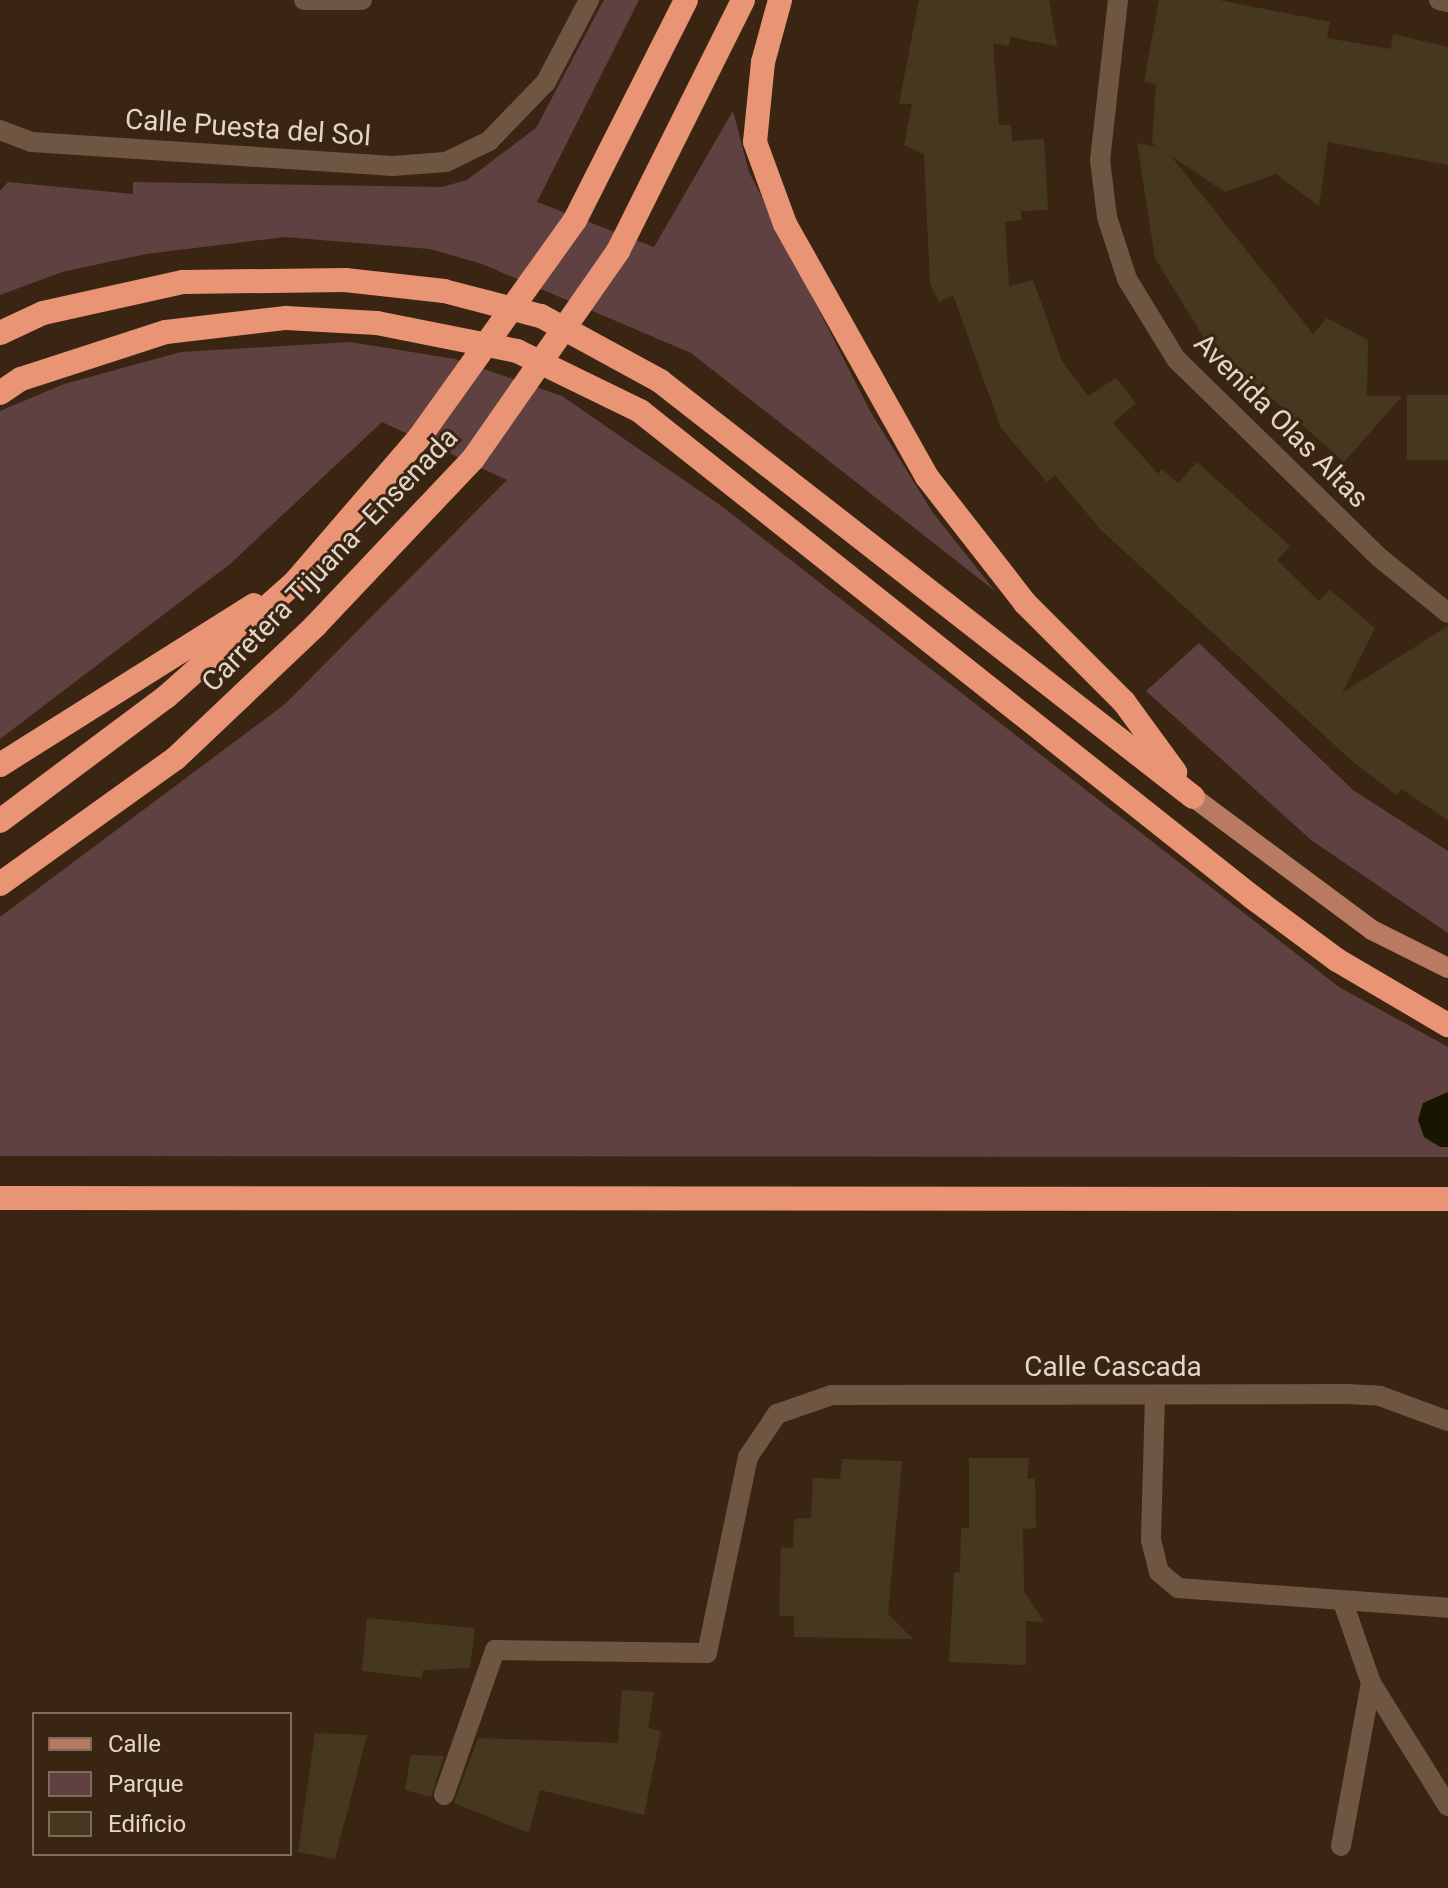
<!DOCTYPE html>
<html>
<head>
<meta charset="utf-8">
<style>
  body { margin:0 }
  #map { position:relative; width:1448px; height:1888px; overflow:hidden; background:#3a2512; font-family:Roboto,sans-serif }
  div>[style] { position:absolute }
  .green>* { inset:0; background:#604141 }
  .water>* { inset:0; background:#181500 }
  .building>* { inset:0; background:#46381f; transform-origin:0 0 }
  .minor>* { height:20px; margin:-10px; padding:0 10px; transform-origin:10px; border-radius:10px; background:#6e5642 }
  .major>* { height:20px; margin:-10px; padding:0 10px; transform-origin:10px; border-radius:10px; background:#b87b61 }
  .highway>* { height:24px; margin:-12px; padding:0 12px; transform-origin:12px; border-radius:12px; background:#e99475 }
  span { translate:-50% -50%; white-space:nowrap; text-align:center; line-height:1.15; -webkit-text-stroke:6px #3a2512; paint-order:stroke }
  .street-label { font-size:28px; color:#e3d5c9 }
  .legend { position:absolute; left:32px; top:1712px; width:260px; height:144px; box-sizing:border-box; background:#3a2512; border:2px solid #7e6b5b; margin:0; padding:10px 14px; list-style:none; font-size:24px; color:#e3d5c9 }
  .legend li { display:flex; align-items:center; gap:16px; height:40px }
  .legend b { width:40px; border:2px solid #7e6b5b }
</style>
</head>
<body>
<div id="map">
  <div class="green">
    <div style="clip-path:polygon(604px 0,639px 0,537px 202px,654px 247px,733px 111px,749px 172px,870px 411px,933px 513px,995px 591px,691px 353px,482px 264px,430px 249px,285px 237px,146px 254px,62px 272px,0 295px,0 191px,8px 182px,133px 194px,133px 182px,442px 187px,467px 180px,536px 128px)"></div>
    <div style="clip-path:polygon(350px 342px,455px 359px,562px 396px,720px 505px,1339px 987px,1448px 1047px,1448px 1157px,0 1156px,0 917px,285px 704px,507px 480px,382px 422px,230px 564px,0 739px,0 411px,64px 384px,181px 352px)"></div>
    <div style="clip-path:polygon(1199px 643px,1353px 790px,1448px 851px,1448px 933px,1311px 840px,1146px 691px)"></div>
  </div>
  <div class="water">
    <div style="clip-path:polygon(1448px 1092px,1448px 1147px,1440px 1147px,1424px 1137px,1418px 1120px,1423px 1103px)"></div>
  </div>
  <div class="building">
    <div style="clip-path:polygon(919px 0,1049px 0,1057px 46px,1010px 37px,1009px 46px,993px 43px,999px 125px,1011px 125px,1012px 141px,1044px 139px,1048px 210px,1021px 211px,1021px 220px,1005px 222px,1009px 286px,1033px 280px,1062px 361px,1088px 396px,1116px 378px,1136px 403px,1113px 423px,1158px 474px,1162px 469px,1178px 483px,1197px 462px,1290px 546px,1277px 560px,1319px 601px,1330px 590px,1375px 628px,1342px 693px,1448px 626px,1448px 820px,1401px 789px,1396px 795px,1352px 761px,1100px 529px,1055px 475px,1047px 482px,1001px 428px,953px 295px,939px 302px,930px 284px,924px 154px,904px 145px,912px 104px,899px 104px)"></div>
    <div style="clip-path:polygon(1159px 0,1219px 0,1330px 22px,1327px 38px,1391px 49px,1393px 34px,1448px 47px,1448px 165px,1328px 142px,1319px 206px,1276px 174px,1225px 192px,1171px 156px,1313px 334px,1327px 318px,1368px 340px,1367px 396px,1402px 396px,1344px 462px,1204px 338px,1155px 258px,1137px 143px,1158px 147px,1152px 143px,1156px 84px,1144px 82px)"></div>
    <div style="left:1448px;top:395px;width:65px;height:41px;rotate:90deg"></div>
    <div style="clip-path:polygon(969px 1458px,1029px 1458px,1027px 1479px,1035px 1479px,1036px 1528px,1023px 1529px,1024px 1591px,1044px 1622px,1026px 1621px,1026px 1665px,949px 1662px,954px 1573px,960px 1572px,961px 1528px,969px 1528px)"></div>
    <div style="clip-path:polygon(842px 1459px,902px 1461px,888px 1614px,913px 1639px,794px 1637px,794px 1616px,779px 1616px,781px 1547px,793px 1548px,794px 1519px,811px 1518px,813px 1478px,840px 1479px)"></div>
    <div style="clip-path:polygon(367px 1618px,475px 1628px,470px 1668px,423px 1670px,422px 1678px,362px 1671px)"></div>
    <div style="clip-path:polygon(622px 1690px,654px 1692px,648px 1728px,661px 1731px,644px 1815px,540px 1790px,529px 1833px,454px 1803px,478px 1738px,618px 1743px)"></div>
    <div style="clip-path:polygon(315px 1733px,367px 1735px,335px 1859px,298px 1852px)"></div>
    <div style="clip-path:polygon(411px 1755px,444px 1756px,431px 1797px,405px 1790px)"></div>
  </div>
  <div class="minor">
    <div style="left:304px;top:0;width:58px"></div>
    <div style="left:1118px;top:0;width:161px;rotate:96.4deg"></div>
    <div style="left:1100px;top:160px;width:57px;rotate:83deg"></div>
    <div style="left:1107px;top:217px;width:65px;rotate:72.1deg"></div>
    <div style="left:1127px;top:279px;width:94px;rotate:58.5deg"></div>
    <div style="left:1176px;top:359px;width:285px;rotate:44.3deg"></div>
    <div style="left:1380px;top:558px;width:87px;rotate:39deg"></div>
    <div style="left:1439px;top:0;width:9px;rotate:13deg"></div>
    <div style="left:0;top:130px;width:34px;rotate:21deg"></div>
    <div style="left:32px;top:142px;width:362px;rotate:3.8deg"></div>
    <div style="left:393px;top:166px;width:53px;rotate:-4.3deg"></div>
    <div style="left:446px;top:162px;width:48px;rotate:-26deg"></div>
    <div style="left:489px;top:141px;width:82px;rotate:-46deg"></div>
    <div style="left:546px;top:82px;width:93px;rotate:-62.3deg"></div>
    <div style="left:1155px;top:1395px;width:145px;rotate:91.6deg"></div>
    <div style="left:1151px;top:1540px;width:33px;rotate:76deg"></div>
    <div style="left:1159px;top:1572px;width:25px;rotate:40deg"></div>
    <div style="left:1178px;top:1588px;width:271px;rotate:4.2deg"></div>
    <div style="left:1344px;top:1605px;width:83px;rotate:70.9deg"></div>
    <div style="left:1371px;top:1683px;width:145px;rotate:58deg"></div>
    <div style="left:444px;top:1795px;width:154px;rotate:-70.6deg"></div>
    <div style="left:495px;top:1650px;width:212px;rotate:0.8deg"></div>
    <div style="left:707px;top:1653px;width:200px;rotate:-78.2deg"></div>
    <div style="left:748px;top:1457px;width:52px;rotate:-56deg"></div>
    <div style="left:777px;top:1414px;width:58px;rotate:-19.1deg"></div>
    <div style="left:832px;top:1395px;width:514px;rotate:-0.11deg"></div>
    <div style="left:1346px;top:1394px;width:34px;rotate:3deg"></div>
    <div style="left:1380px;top:1396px;width:72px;rotate:20.2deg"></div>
    <div style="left:1341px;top:1846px;width:166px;rotate:-79.6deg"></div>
  </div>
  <div class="major">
    <div style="left:1193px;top:797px;width:223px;rotate:36.6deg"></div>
    <div style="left:1372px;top:930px;width:85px;rotate:26.6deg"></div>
  </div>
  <div class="highway">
    <div style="left:780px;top:0;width:64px;rotate:105.3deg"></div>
    <div style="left:763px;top:62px;width:80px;rotate:95.7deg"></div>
    <div style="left:755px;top:142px;width:87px;rotate:69.9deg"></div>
    <div style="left:785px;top:224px;width:290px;rotate:60.7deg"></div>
    <div style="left:927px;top:477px;width:160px;rotate:52.1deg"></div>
    <div style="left:1025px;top:603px;width:140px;rotate:45deg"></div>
    <div style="left:1124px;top:702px;width:87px;rotate:53.9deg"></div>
    <div style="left:0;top:333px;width:47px;rotate:-24.9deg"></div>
    <div style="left:43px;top:313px;width:143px;rotate:-12.5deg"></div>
    <div style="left:183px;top:282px;width:162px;rotate:-0.7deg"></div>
    <div style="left:345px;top:280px;width:100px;rotate:6.3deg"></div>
    <div style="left:444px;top:291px;width:100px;rotate:14.5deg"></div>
    <div style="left:541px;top:316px;width:136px;rotate:28.6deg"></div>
    <div style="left:660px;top:381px;width:676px;rotate:37.97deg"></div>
    <div style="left:0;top:393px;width:25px;rotate:-34deg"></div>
    <div style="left:21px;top:379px;width:152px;rotate:-18deg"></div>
    <div style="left:166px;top:332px;width:121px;rotate:-6.7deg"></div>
    <div style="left:286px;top:318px;width:91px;rotate:3.1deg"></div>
    <div style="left:377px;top:323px;width:143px;rotate:11.3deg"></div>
    <div style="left:517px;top:351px;width:137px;rotate:26deg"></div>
    <div style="left:640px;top:411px;width:781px;rotate:38.45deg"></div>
    <div style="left:1252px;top:897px;width:106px;rotate:36.5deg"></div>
    <div style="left:1337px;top:960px;width:129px;rotate:30.4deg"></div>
    <div style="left:0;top:765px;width:300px;rotate:-32.2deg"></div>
    <div style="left:0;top:821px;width:207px;rotate:-36.8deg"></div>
    <div style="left:166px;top:697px;width:173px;rotate:-41.7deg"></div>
    <div style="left:295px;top:582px;width:190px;rotate:-49.3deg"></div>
    <div style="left:419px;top:438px;width:268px;rotate:-54.4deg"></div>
    <div style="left:575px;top:220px;width:246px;rotate:-63.2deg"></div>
    <div style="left:0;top:884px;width:216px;rotate:-35.6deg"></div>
    <div style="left:176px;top:758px;width:192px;rotate:-43.5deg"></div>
    <div style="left:315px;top:626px;width:230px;rotate:-46.6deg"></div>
    <div style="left:473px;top:459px;width:254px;rotate:-55.1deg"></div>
    <div style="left:618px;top:251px;width:280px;rotate:-63.5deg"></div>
    <div style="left:0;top:1198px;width:1448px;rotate:0.04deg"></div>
  </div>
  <div class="street-label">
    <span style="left:248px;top:128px;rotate:4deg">Calle Puesta del Sol</span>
    <span style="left:1281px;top:421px;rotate:45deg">Avenida Olas Altas</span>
    <span style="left:330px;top:560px;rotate:-46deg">Carretera Tijuana–Ensenada</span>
    <span style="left:1113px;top:1367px">Calle Cascada</span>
  </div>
  <ul class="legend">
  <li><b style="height:10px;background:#b87b61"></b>Calle</li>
  <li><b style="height:22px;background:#604141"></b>Parque</li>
  <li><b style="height:22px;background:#46381f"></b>Edificio</li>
  </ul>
</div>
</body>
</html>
